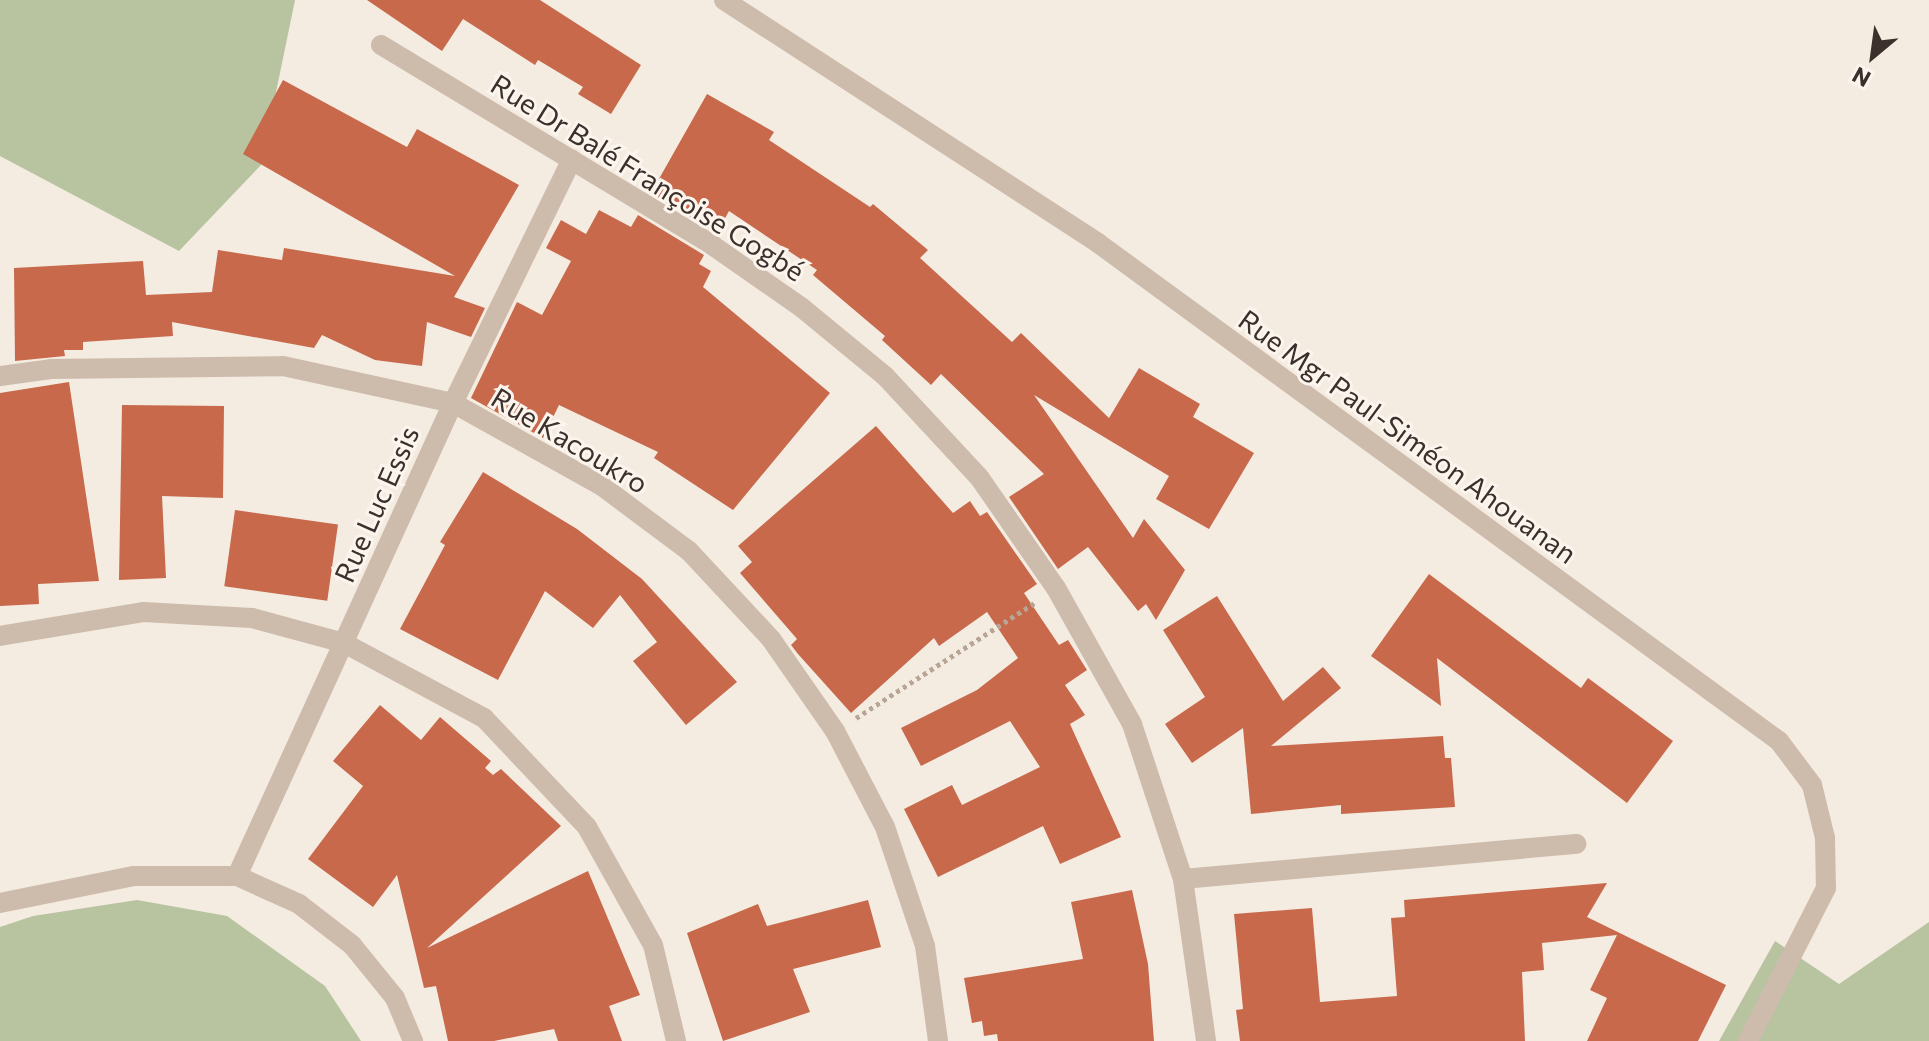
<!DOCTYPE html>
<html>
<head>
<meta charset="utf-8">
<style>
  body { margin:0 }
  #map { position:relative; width:1929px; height:1041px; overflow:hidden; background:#f4ebe1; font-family:Commissioner,sans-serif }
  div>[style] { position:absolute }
  .green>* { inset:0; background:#b8c4a0 }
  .building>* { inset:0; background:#c8694b; transform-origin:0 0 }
  .path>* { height:5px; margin-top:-2.5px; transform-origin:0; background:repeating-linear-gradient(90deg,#b9a596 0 4px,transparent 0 8px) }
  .minor>* { height:20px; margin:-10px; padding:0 10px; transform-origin:10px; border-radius:10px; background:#cdbbac }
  span { translate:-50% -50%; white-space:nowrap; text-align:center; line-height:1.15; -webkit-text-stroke:6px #fbf5ee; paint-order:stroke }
  .street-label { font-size:28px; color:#3b302b }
  .north { position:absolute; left:1833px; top:16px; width:80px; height:80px; -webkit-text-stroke:6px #fbf5ee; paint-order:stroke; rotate:209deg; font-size:22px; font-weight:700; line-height:32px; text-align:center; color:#3b302b }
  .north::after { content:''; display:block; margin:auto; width:28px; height:36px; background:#3b302b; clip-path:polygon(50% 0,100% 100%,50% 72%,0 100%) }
</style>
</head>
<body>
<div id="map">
  <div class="green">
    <div style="clip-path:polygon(0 0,295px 0,261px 165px,179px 251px,0 156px)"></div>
    <div style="clip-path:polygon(137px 900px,227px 916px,325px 986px,361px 1041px,0 1041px,0 927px,33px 916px)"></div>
    <div style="clip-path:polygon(1929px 922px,1929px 1041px,1719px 1041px,1775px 941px,1839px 984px)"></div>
  </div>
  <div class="building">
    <div style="clip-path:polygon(367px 0,540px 0,641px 65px,611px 114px,578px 94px,583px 87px,538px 60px,535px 65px,463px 19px,442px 51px)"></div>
    <div style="clip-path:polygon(283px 80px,407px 147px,417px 129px,519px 185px,454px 297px,485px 308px,471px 337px,427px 322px,422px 366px,375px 360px,322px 335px,314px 348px,172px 322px,173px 336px,83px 342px,83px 350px,64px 350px,65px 356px,15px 361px,14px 268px,143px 261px,146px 295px,212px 292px,218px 250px,282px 260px,284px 248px,455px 276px,243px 154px)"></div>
    <div style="clip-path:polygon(707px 94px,774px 132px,769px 140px,870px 207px,873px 204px,928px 250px,920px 258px,1012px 342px,1021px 333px,1109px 418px,1139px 368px,1200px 404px,1193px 417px,1254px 453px,1209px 529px,1156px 499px,1169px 476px,1034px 395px,1133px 538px,1144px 519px,1185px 570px,1156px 620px,1146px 604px,1138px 611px,1088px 547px,1058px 569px,1009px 497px,1044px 474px,941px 374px,931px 385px,882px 340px,885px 336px,813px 275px,817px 270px,729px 211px,717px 233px,651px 193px)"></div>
    <div style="clip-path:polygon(599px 210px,631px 227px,638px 215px,704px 255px,699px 264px,711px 271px,703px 287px,830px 393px,733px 510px,654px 458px,658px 452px,559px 405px,543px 438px,471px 398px,517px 302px,542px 315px,571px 261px,546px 248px,561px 220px,586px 234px)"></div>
    <div style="clip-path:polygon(69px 382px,99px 581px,38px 584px,39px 604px,0 606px,0 393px)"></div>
    <div style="clip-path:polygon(122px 405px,224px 406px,223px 498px,162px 496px,166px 578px,119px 580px)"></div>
    <div style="clip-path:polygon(876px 426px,953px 513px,970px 501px,980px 516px,987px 512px,1037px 584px,1024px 593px,1059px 645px,1068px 640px,1087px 670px,1065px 685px,1085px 715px,1070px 724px,1121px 837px,1060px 864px,1043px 826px,938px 877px,904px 809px,952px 785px,962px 805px,1040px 767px,1010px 721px,921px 766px,901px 728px,977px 690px,1018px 658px,987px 612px,939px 646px,934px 638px,851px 713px,798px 654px,791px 645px,797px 639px,740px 573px,752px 562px,738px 546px)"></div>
    <div style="clip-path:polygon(483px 472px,577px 529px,642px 579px,737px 682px,686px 725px,633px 661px,657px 642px,620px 595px,593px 628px,545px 591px,498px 680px,400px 629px,445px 545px,440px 542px)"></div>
    <div style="left:235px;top:510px;width:104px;height:77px;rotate:8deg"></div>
    <div style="clip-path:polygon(1429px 574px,1581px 688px,1588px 678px,1673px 741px,1627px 803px,1437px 658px,1441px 706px,1371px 656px)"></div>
    <div style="clip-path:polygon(1217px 596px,1283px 701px,1323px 667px,1341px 688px,1271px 746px,1443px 736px,1445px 758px,1451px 758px,1455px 807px,1341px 814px,1341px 805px,1251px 814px,1243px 728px,1192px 763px,1165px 724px,1205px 697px,1163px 630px)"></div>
    <div style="clip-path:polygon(380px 705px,421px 740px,440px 717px,491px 761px,485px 768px,493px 775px,501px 769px,561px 826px,427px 948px,588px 871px,640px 995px,609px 1006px,622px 1041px,558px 1041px,554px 1029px,494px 1041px,448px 1041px,436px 986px,424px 988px,397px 875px,373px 907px,308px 859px,363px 786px,333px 761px)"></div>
    <div style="clip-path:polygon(1607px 883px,1587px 917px,1726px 985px,1698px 1041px,1587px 1041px,1607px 998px,1590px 990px,1617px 935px,1542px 943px,1544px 970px,1522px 972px,1525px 1041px,1240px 1041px,1236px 1010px,1243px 1009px,1234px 914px,1312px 908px,1320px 1002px,1397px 996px,1391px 918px,1405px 917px,1404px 900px)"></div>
    <div style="clip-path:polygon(1132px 890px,1148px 964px,1154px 1041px,998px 1041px,997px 1034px,984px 1036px,982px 1021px,972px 1023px,964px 978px,1083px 959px,1071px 902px)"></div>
    <div style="clip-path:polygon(868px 900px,881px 947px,793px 969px,810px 1012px,723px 1041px,687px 933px,758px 904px,767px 926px)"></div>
  </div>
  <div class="path">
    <div style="left:856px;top:718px;width:214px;rotate:-32.8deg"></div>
  </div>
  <div class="minor">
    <div style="left:724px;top:0;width:446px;rotate:33deg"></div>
    <div style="left:1098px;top:243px;width:844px;rotate:36.18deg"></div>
    <div style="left:1779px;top:741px;width:55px;rotate:53.1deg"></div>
    <div style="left:1812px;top:785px;width:55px;rotate:76.2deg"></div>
    <div style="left:1825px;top:838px;width:50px;rotate:88.9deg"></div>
    <div style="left:1826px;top:888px;width:172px;rotate:117deg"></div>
    <div style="left:381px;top:45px;width:387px;rotate:31.1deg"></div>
    <div style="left:712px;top:245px;width:108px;rotate:34.9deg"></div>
    <div style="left:801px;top:307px;width:109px;rotate:39.4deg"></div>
    <div style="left:885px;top:376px;width:138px;rotate:47.1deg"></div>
    <div style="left:979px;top:477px;width:135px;rotate:55.3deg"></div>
    <div style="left:1056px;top:588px;width:156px;rotate:60.8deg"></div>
    <div style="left:1132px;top:724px;width:163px;rotate:71.8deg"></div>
    <div style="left:1183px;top:879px;width:164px;rotate:81.9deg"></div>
    <div style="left:0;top:376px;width:51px;rotate:-7.8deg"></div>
    <div style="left:51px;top:369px;width:232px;rotate:-0.7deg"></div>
    <div style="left:283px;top:366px;width:174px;rotate:12.3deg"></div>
    <div style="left:453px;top:403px;width:171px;rotate:29.1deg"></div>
    <div style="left:602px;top:486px;width:109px;rotate:36.8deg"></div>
    <div style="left:689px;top:551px;width:120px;rotate:47deg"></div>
    <div style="left:771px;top:639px;width:112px;rotate:55.2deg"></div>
    <div style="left:835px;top:731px;width:108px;rotate:62.5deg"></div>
    <div style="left:885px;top:827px;width:126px;rotate:71.4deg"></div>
    <div style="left:925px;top:946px;width:96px;rotate:82.2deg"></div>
    <div style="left:0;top:636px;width:145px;rotate:-9.5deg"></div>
    <div style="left:143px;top:612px;width:109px;rotate:3.2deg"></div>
    <div style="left:252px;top:618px;width:95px;rotate:15.2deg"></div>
    <div style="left:344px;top:643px;width:159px;rotate:28.2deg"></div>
    <div style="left:484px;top:718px;width:150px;rotate:46.6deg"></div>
    <div style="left:587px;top:827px;width:135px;rotate:60.8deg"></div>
    <div style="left:653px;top:945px;width:99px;rotate:76.5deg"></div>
    <div style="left:237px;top:876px;width:520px;rotate:-65.46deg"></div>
    <div style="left:453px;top:403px;width:271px;rotate:-64deg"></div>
    <div style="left:1183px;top:879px;width:395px;rotate:-5.1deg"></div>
    <div style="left:0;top:903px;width:137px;rotate:-11.4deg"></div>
    <div style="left:134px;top:876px;width:103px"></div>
    <div style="left:237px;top:876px;width:68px;rotate:24.3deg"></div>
    <div style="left:299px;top:904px;width:67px;rotate:37.7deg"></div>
    <div style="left:352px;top:945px;width:68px;rotate:50.9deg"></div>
    <div style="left:395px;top:998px;width:47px;rotate:67.3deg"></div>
  </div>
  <div class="street-label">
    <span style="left:648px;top:177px;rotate:32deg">Rue Dr Balé Françoise Gogbé</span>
    <span style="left:1408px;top:436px;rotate:36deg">Rue Mgr Paul-Siméon Ahouanan</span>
    <span style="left:570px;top:440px;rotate:31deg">Rue Kacoukro</span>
    <span style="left:376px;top:504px;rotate:-66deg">Rue Luc Essis</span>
  </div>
  <div class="north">N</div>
</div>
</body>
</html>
